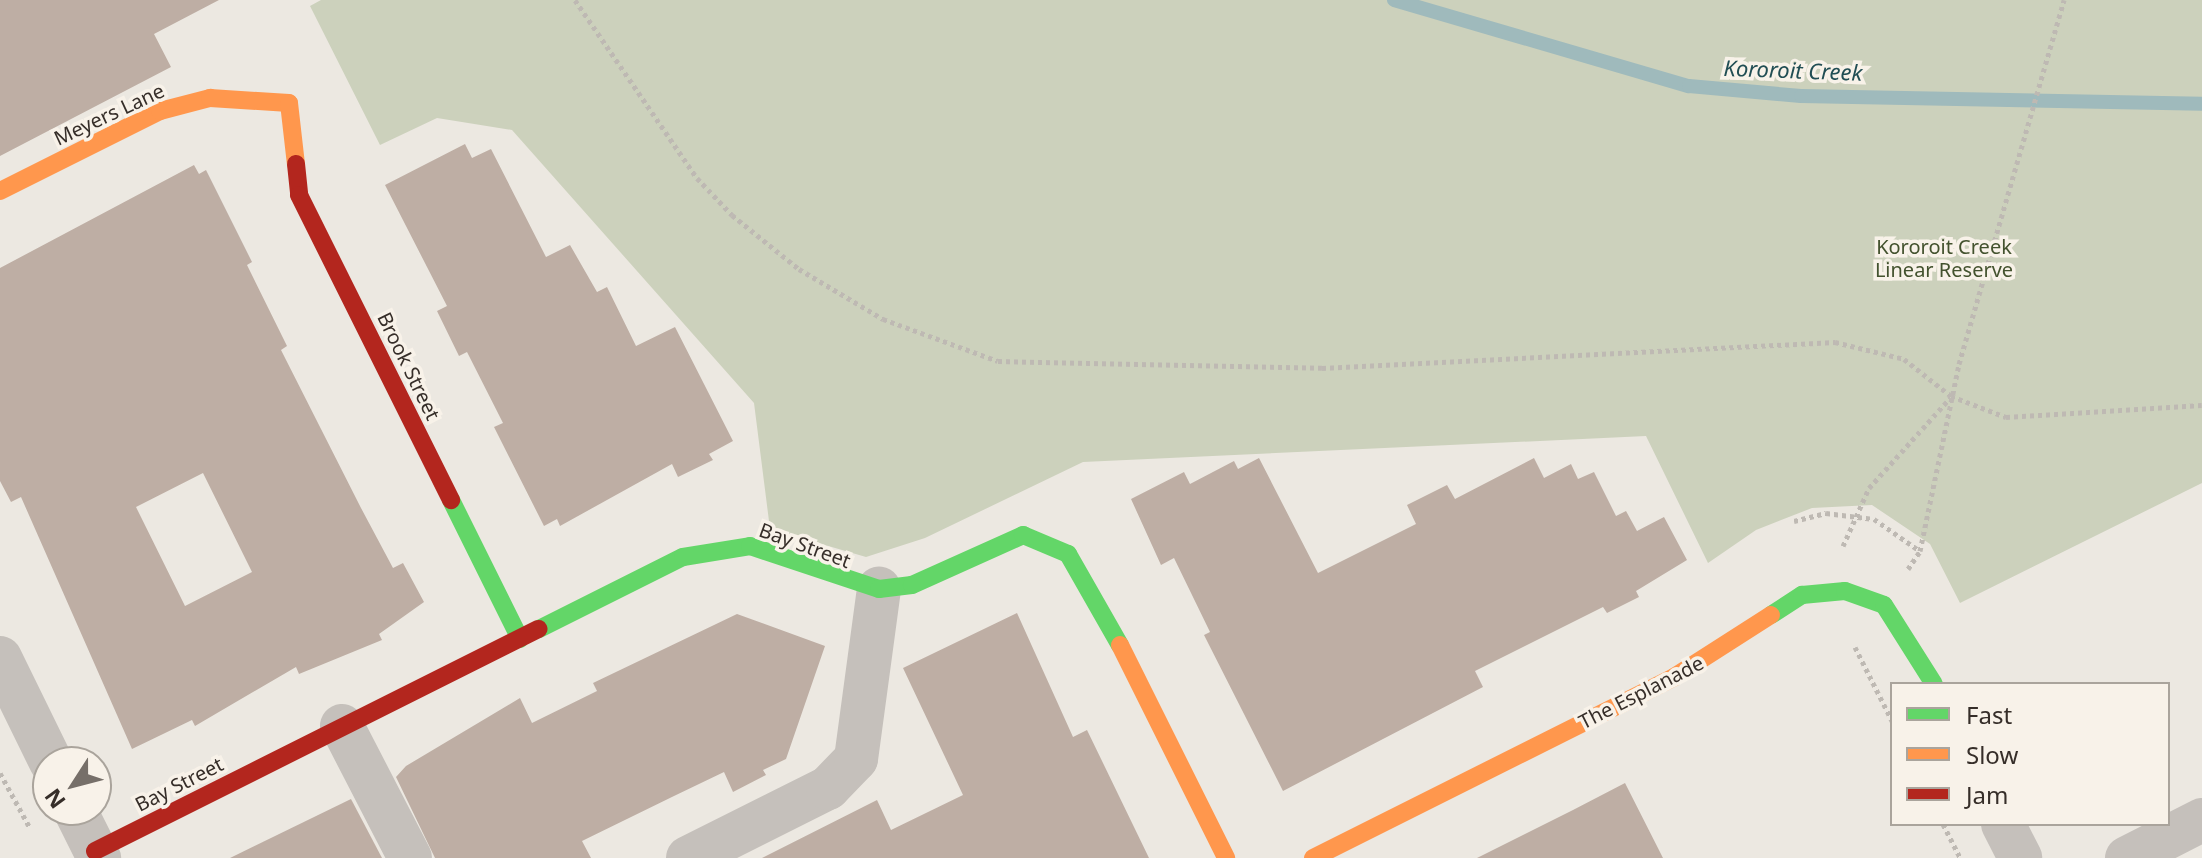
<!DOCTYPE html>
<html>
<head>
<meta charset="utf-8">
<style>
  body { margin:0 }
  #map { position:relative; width:2202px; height:858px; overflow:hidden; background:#ece8e1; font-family:"Noto Sans",sans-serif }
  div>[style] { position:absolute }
  .green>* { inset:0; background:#ccd1bc }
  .stream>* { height:14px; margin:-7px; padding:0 7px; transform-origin:7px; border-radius:7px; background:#9fbabc }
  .building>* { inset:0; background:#beaea4 }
  .path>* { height:5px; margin-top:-2.5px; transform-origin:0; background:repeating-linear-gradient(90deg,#beb9b3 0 4px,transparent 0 8px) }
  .street>* { height:44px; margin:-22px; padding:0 22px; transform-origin:22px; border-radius:22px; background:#c5c0bb }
  .fast>* { height:18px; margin:-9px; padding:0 9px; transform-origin:9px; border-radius:9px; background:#63d668 }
  .slow>* { height:18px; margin:-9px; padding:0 9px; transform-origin:9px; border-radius:9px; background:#ff974d }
  .jam>* { height:18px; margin:-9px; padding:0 9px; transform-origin:9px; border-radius:9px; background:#b3261e }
  span { translate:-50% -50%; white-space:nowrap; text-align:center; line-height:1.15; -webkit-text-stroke:7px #f8f2e9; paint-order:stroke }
  .street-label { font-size:20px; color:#362e29 }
  .park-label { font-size:20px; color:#43522e }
  .water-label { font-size:22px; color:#214e54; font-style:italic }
  .legend { position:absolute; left:1890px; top:682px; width:280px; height:144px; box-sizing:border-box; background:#f8f2e9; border:2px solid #aaa49c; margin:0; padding:10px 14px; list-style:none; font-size:24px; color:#362e29 }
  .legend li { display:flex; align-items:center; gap:16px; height:40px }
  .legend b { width:40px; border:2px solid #aaa49c }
  .north { position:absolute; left:32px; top:746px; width:80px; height:80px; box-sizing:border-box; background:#f8f2e9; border:2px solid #aaa49c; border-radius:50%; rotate:234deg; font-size:22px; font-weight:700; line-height:32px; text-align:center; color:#362e29 }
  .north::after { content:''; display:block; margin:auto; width:28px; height:36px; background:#766f69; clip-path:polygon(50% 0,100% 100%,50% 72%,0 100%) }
</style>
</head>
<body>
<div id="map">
  <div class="green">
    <div style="clip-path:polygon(321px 0,2202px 0,2202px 483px,1960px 603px,1930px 544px,1872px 505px,1812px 508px,1756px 530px,1708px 563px,1646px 436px,1083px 462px,925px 538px,866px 557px,770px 529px,754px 403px,512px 130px,437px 118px,380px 145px,310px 6px)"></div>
  </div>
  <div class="stream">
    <div style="left:1394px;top:0;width:307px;rotate:16.3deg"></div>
    <div style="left:1689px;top:86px;width:112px;rotate:5.1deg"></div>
    <div style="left:1801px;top:96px;width:401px;rotate:1.1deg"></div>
  </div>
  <div class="building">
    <div style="clip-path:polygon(0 0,219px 0,154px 34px,171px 67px,0 156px)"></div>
    <div style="clip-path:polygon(465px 144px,472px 158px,491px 149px,546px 257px,570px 245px,597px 292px,607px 287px,636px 346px,675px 327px,733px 441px,709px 454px,713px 460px,678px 477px,672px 464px,560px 526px,557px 519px,544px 526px,494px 427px,503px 423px,467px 352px,459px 356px,437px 311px,447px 306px,385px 185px)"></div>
    <div style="clip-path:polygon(evenodd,194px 165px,199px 174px,206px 170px,252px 262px,247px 265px,287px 346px,281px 350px,361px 508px,393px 568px,403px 563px,424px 602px,379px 634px,382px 640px,299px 674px,296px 667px,195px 726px,192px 720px,132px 749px,21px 497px,11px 502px,0 481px,0 268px,194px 165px,203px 473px,252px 572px,185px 606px,136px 507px,203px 473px)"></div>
    <div style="clip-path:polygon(1259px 458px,1318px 573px,1416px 524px,1407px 505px,1447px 485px,1455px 499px,1534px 458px,1544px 478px,1571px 464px,1578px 479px,1594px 472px,1616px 516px,1626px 511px,1637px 531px,1664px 517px,1687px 560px,1636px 591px,1639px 597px,1607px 613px,1603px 607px,1475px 671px,1483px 687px,1283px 791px,1204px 635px,1210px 632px,1174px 558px,1161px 565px,1131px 499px,1184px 472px,1190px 484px,1234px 461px,1238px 469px)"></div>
    <div style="clip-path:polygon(1017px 613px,1073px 737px,1087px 730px,1149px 858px,762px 858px,877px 800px,891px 830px,963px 795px,903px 668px)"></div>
    <div style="clip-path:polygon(737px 614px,825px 646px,786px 759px,763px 770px,766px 775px,733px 792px,724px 772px,674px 796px,582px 841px,591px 858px,435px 858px,396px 777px,406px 766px,520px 698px,532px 723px,597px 691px,593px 683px)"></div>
    <div style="clip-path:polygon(1625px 783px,1663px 858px,1477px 858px,1573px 810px)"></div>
    <div style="clip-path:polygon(351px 799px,382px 858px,230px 858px)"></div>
  </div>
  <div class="path">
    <div style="left:575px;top:0;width:216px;rotate:55.6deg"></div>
    <div style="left:697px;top:178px;width:51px;rotate:46.6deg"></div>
    <div style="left:732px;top:215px;width:86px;rotate:38.9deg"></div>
    <div style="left:799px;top:269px;width:98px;rotate:30.8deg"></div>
    <div style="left:883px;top:319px;width:122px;rotate:20.1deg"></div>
    <div style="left:998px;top:361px;width:324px;rotate:1.2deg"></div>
    <div style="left:1322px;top:368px;width:514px;rotate:-2.9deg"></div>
    <div style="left:1835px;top:342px;width:71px;rotate:13.8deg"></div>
    <div style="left:1904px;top:359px;width:60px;rotate:38.2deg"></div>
    <div style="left:1951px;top:396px;width:59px;rotate:20.9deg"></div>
    <div style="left:2006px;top:417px;width:196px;rotate:-3.5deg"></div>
    <div style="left:1794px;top:521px;width:33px;rotate:-14deg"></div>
    <div style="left:1826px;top:513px;width:48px;rotate:7.1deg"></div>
    <div style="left:1874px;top:519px;width:56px;rotate:34.8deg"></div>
    <div style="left:1843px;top:546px;width:64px;rotate:-65.9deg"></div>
    <div style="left:1869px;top:488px;width:122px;rotate:-48deg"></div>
    <div style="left:1908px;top:569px;width:22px;rotate:-56deg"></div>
    <div style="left:1920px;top:551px;width:191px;rotate:-78.2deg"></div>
    <div style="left:1959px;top:364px;width:379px;rotate:-73.9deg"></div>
    <div style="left:1855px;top:647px;width:83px;rotate:63.4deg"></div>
    <div style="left:0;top:773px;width:63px;rotate:61.4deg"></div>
    <div style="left:1943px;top:824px;width:38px;rotate:63deg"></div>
  </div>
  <div class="street">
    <div style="left:0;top:658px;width:116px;rotate:63.9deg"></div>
    <div style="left:342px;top:726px;width:148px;rotate:62.7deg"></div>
    <div style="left:75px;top:810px;width:54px;rotate:63.4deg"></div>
    <div style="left:2003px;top:824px;width:38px;rotate:63deg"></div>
    <div style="left:688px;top:858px;width:157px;rotate:-26.6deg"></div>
    <div style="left:828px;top:788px;width:40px;rotate:-46deg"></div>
    <div style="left:856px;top:759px;width:172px;rotate:-82.3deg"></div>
    <div style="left:2127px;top:858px;width:84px;rotate:-26.9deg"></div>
  </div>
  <div class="fast">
    <div style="left:451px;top:500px;width:155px;rotate:63.6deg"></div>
    <div style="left:1771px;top:615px;width:37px;rotate:-33deg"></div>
    <div style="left:1802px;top:595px;width:43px;rotate:-5.3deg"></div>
    <div style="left:1845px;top:591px;width:41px;rotate:19.7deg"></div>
    <div style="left:1884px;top:605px;width:93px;rotate:57.7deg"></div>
    <div style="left:539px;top:629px;width:161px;rotate:-26.6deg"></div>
    <div style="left:683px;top:557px;width:68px;rotate:-9.3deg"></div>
    <div style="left:750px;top:546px;width:136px;rotate:18.4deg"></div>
    <div style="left:879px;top:589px;width:33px;rotate:-7deg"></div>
    <div style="left:912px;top:585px;width:122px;rotate:-24.2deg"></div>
    <div style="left:1023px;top:535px;width:49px;rotate:22.9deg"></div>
    <div style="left:1068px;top:554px;width:105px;rotate:60.3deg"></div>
  </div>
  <div class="slow">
    <div style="left:0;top:191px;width:179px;rotate:-26.6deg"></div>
    <div style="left:160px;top:111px;width:52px;rotate:-14.6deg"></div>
    <div style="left:210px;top:98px;width:79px;rotate:3.6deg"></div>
    <div style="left:289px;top:103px;width:61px;rotate:83.5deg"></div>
    <div style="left:1120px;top:645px;width:238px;rotate:63.5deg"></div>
    <div style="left:1313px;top:858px;width:404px;rotate:-26.6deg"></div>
    <div style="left:1674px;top:677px;width:115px;rotate:-32.6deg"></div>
  </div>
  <div class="jam">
    <div style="left:296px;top:164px;width:31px;rotate:84deg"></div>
    <div style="left:299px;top:195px;width:341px;rotate:63.5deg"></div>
    <div style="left:95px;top:851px;width:496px;rotate:-26.6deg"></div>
  </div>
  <div class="street-label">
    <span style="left:109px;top:114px;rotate:-25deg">Meyers Lane</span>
    <span style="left:409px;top:366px;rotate:64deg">Brook Street</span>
    <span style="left:805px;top:545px;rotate:20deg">Bay Street</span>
    <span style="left:1641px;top:692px;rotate:-27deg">The Esplanade</span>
    <span style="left:179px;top:784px;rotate:-27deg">Bay Street</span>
  </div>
  <div class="park-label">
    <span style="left:1944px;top:258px">Kororoit Creek<br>Linear Reserve</span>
  </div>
  <div class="water-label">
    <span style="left:1793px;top:70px;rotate:2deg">Kororoit Creek</span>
  </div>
  <ul class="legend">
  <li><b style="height:10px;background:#63d668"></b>Fast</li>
  <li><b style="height:10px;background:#ff974d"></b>Slow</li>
  <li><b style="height:10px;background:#b3261e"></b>Jam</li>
  </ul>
  <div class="north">N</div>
</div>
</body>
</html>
